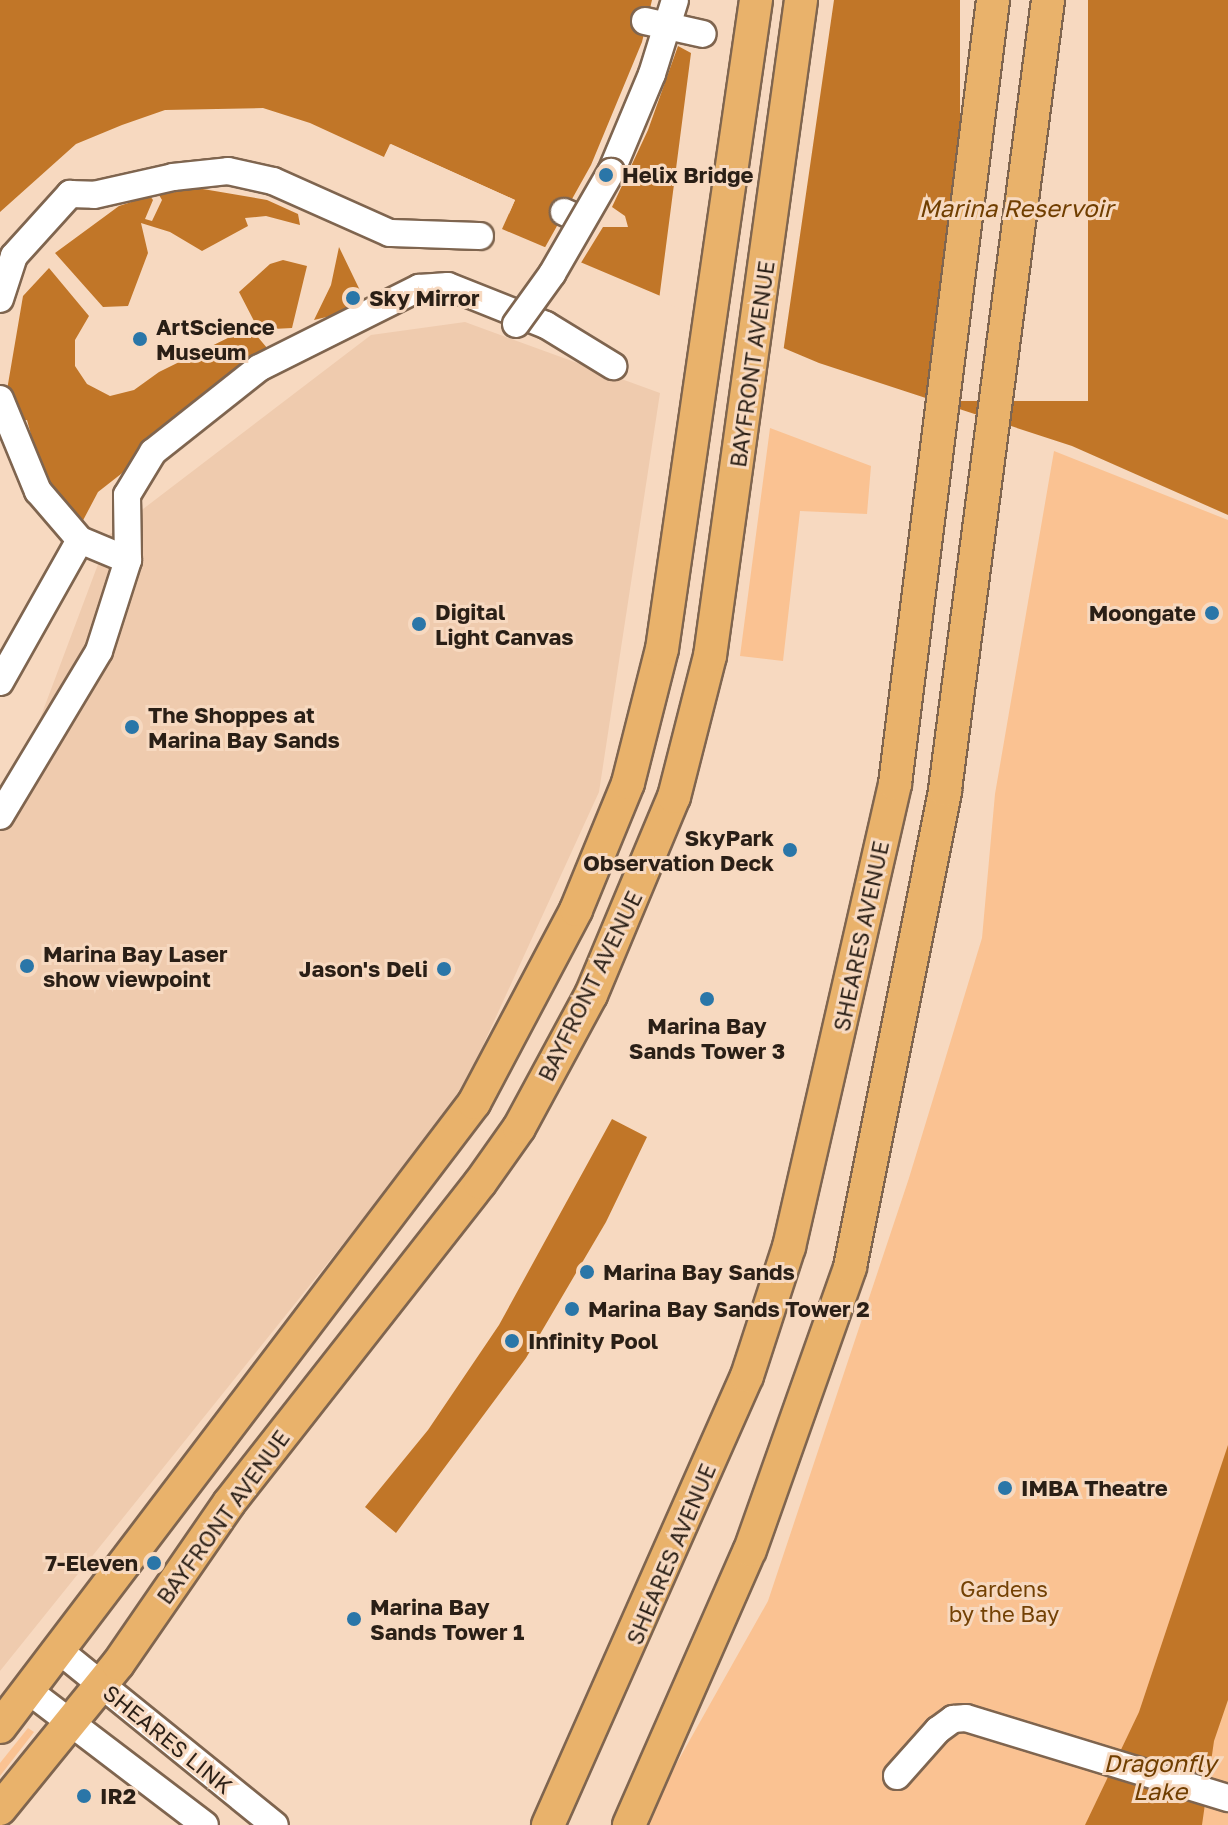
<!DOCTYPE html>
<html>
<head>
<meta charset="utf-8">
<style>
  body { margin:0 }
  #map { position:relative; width:1228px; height:1825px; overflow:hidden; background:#f7d9c0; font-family:"Golos Text",sans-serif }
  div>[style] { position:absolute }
  .built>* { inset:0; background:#efcbae }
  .green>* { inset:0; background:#fac292 }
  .water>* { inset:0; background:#c17628 }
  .pier>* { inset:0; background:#f7d9c0; transform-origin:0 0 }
  .roads { filter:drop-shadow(2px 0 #7f654f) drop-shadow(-2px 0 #7f654f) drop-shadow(0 2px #7f654f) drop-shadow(0 -2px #7f654f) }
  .minor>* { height:26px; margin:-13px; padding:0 13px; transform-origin:13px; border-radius:13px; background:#fff }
  .major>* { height:32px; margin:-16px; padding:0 16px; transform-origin:16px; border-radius:16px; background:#e9b26b }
  .bridges { filter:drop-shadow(2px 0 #7f654f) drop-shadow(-2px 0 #7f654f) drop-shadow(0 2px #7f654f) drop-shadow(0 -2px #7f654f) }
  .minor-bridge>* { height:26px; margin:-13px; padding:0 13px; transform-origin:13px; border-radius:13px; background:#fff }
  .dots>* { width:22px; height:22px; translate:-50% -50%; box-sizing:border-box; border:4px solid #f7d9c0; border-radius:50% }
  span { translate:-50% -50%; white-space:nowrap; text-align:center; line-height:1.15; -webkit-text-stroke:6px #f7d9c0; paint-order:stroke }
  .poi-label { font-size:22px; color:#2a1f16; font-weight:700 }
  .left { translate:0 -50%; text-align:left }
  .right { translate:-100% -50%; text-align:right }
  .street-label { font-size:22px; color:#2a1f16 }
  .park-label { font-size:22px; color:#734104 }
  .water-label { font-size:24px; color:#703e00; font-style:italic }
</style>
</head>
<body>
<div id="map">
  <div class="built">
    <div style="clip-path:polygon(465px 322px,660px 393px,599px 792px,457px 1102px,0 1671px,0 800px,38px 724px,109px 535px,371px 335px)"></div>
  </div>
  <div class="green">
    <div style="clip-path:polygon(770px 428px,871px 466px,867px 514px,800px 511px,783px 661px,740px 656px)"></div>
    <div style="clip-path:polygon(1054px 451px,1228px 520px,1228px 1825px,642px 1825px,768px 1601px,909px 1178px,982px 938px,995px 794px)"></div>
    <div style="clip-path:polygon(28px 1728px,34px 1732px,0 1776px,0 1763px)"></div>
  </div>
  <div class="water">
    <div style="clip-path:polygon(0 0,1228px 0,1228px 515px,1072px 446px,819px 363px,502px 229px,515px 200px,391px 144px,384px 157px,310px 123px,263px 108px,165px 110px,122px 125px,76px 144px,0 212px)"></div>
    <div style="clip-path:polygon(197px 188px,267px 200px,298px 214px,300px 225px,266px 216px,245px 218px,248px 226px,202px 251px,170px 232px,141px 223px,148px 253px,128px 306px,103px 307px,55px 253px,119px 206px,150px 196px,153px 200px,145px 219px,152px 221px,162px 200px,159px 195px)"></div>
    <div style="clip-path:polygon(339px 247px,368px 307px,314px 320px,331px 285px)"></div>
    <div style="clip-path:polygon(283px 260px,307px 266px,292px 328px,252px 330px,273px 355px,98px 492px,79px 528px,48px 497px,27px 420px,20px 421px,7px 390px,23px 296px,49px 268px,89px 316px,75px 340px,75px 366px,87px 384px,110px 396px,134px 390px,159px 372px,248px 328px,254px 321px,239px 292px,270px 264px)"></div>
    <div style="clip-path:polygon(612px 1119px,647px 1137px,606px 1222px,526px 1358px,396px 1533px,365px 1507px,428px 1430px,499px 1325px)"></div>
    <div style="clip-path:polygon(1228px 1445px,1228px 1700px,1214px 1741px,1202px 1825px,1085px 1825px,1139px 1712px)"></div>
  </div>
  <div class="pier">
    <div style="clip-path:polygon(652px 0,834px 0,783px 353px,659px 300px,691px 53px,678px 46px,648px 130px,612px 207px,625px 216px,628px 227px,603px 227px,579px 266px,543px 251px,591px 165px,642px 42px)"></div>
    <div style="left:960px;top:0;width:128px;height:401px"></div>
    <div style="clip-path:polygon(390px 144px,515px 200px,509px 214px,510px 202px,392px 149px,384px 157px)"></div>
  </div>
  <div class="roads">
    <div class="minor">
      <div style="left:645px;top:21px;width:59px;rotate:12.6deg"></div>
      <div style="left:611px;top:172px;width:106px;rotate:-67.3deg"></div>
      <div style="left:652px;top:74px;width:77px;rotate:-72.7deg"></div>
      <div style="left:564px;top:212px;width:20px;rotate:24deg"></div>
      <div style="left:0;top:299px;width:45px;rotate:-72deg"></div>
      <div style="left:14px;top:256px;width:84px;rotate:-47.9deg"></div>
      <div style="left:70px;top:194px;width:24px;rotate:2deg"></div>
      <div style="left:94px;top:195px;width:81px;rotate:-12.8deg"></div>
      <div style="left:173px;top:177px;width:55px;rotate:-6.2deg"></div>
      <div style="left:228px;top:171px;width:46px;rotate:12.5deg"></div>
      <div style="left:273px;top:181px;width:128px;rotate:24deg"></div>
      <div style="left:390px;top:233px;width:90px;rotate:1.9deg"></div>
      <div style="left:0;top:399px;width:100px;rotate:67.6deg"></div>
      <div style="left:38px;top:491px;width:65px;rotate:49.4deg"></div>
      <div style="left:80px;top:540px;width:52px;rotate:22.6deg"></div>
      <div style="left:0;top:682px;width:163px;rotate:-60.6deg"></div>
      <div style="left:0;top:816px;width:192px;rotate:-59deg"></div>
      <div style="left:99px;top:651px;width:96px;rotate:-72.3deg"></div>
      <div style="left:128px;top:560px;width:65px;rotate:-90.9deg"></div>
      <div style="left:127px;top:495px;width:50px;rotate:-58.8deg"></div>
      <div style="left:153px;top:452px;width:135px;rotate:-38.4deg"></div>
      <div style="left:259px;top:368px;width:179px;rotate:-26.6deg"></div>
      <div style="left:419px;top:288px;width:29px;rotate:-4deg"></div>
      <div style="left:448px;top:286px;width:105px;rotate:21.7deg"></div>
      <div style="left:546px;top:325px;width:79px;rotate:31.5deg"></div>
      <div style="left:61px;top:1652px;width:275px;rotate:39deg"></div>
      <div style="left:29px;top:1691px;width:221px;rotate:37.3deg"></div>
      <div style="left:897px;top:1776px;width:62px;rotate:-48.3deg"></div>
      <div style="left:938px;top:1730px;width:19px;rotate:-36deg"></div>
      <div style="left:953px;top:1719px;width:13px;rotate:-4deg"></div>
      <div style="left:966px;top:1718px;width:274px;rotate:17deg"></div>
    </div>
    <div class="major">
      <div style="left:0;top:1727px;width:784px;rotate:-52.78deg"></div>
      <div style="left:474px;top:1103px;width:218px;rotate:-62.1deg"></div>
      <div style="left:576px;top:910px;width:137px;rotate:-67.7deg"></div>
      <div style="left:628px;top:783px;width:138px;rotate:-75.8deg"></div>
      <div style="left:662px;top:649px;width:656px;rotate:-81.76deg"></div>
      <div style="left:0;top:1809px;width:187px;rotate:-50.9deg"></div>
      <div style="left:118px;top:1664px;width:196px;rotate:-55.4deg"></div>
      <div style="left:229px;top:1503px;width:407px;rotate:-51.9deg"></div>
      <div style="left:480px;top:1183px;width:67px;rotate:-54.7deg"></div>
      <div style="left:519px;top:1128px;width:151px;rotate:-61.6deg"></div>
      <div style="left:591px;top:995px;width:215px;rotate:-67.3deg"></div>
      <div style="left:674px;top:797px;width:146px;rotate:-75.7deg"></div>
      <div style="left:710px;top:656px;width:662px;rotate:-82.1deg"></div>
      <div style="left:548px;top:1825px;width:491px;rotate:-66.1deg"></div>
      <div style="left:747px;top:1376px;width:136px;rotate:-72deg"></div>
      <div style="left:789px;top:1247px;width:475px;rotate:-77.1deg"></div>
      <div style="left:895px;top:784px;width:790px;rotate:-82.87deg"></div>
      <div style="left:629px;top:1825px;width:300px;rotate:-66.3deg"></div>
      <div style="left:750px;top:1550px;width:300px;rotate:-70.5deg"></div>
      <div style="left:850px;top:1267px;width:486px;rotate:-78.7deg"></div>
      <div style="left:945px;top:790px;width:797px;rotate:-82.57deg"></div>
    </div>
  </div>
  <div class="bridges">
    <div class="minor-bridge">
      <div style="left:516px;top:324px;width:62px;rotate:-54.2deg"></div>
      <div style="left:552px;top:274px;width:118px;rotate:-60deg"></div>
    </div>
  </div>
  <div class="dots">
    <div style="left:606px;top:175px;background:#2a76a8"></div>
    <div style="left:353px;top:298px;background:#2a76a8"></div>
    <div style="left:140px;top:339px;background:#2a76a8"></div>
    <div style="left:1212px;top:613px;background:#2a76a8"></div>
    <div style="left:419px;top:624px;background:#2a76a8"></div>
    <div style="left:132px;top:727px;background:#2a76a8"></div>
    <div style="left:790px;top:850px;background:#2a76a8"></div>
    <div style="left:27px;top:966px;background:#2a76a8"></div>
    <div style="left:444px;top:969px;background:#2a76a8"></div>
    <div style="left:707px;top:999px;background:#2a76a8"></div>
    <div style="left:587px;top:1272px;background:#2a76a8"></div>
    <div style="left:572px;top:1309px;background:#2a76a8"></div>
    <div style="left:512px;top:1341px;background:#2a76a8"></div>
    <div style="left:1005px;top:1488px;background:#2a76a8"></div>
    <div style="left:154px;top:1563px;background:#2a76a8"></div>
    <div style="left:354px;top:1619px;background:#2a76a8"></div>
    <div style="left:84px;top:1796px;background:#2a76a8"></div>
  </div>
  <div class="poi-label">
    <span class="left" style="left:622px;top:175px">Helix Bridge</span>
    <span class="left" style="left:369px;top:298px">Sky Mirror</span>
    <span class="left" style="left:156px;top:339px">ArtScience<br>Museum</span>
    <span class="left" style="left:435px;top:624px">Digital<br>Light Canvas</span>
    <span class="right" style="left:1196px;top:613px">Moongate</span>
    <span class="left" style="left:148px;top:727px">The Shoppes at<br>Marina Bay Sands</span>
    <span class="right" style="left:774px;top:850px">SkyPark<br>Observation Deck</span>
    <span class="left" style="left:43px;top:966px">Marina Bay Laser<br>show viewpoint</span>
    <span class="right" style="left:428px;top:969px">Jason's Deli</span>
    <span style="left:707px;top:1038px">Marina Bay<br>Sands Tower 3</span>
    <span class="left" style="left:603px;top:1272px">Marina Bay Sands</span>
    <span class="left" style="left:588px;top:1309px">Marina Bay Sands Tower 2</span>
    <span class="left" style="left:528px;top:1341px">Infinity Pool</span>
    <span class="left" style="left:1021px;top:1488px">IMBA Theatre</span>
    <span class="right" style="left:138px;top:1563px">7-Eleven</span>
    <span class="left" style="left:370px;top:1619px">Marina Bay<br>Sands Tower 1</span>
    <span class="left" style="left:100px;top:1796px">IR2</span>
  </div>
  <div class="street-label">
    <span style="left:752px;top:364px;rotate:-82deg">BAYFRONT AVENUE</span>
    <span style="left:861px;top:936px;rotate:-78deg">SHEARES AVENUE</span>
    <span style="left:590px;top:986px;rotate:-64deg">BAYFRONT AVENUE</span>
    <span style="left:223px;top:1517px;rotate:-54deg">BAYFRONT AVENUE</span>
    <span style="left:671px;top:1554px;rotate:-67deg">SHEARES AVENUE</span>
    <span style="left:168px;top:1739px;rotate:39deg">SHEARES LINK</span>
  </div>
  <div class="park-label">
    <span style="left:1004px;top:1601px">Gardens<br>by the Bay</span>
  </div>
  <div class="water-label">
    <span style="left:1016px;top:208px">Marina Reservoir</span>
    <span style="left:1160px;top:1777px">Dragonfly<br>Lake</span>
  </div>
</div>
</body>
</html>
